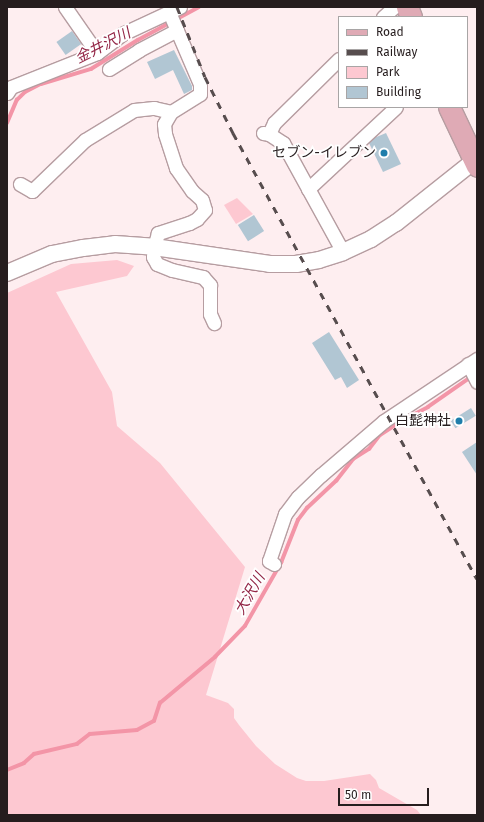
<!DOCTYPE html>
<html>
<head>
<meta charset="utf-8">
<style>
  body { margin:0 }
  #map { position:relative; width:484px; height:822px; overflow:hidden; background:#feeef0; font-family:"Fira Sans","Noto Sans JP",sans-serif }
  div>[style] { position:absolute }
  .green>* { inset:0; background:#fdc8d1 }
  .stream>* { height:3.5px; margin:-1.75px; padding:0 1.75px; transform-origin:1.75px; border-radius:1.75px; background:#f395a7 }
  .building>* { inset:0; background:#b1c6d3; transform-origin:0 0 }
  .roads { filter:drop-shadow(1px 0 #b69da1) drop-shadow(-1px 0 #b69da1) drop-shadow(0 1px #b69da1) drop-shadow(0 -1px #b69da1) }
  .minor>* { height:13px; margin:-6.5px; padding:0 6.5px; transform-origin:6.5px; border-radius:6.5px; background:#fff }
  .tertiary>* { height:16px; margin:-8px; padding:0 8px; transform-origin:8px; border-radius:8px; background:#fff }
  .primary>* { height:21px; margin:-10.5px; padding:0 10.5px; transform-origin:10.5px; border-radius:10.5px; background:#dfaab5 }
  .rail>* { height:3px; margin-top:-1.5px; transform-origin:0; background:repeating-linear-gradient(90deg,#574d4e 0 7px,transparent 0 14px) }
  .dots>* { width:11px; height:11px; translate:-50% -50%; box-sizing:border-box; border:2px solid #fff; border-radius:50% }
  span { translate:-50% -50%; white-space:nowrap; text-align:center; line-height:1.15; -webkit-text-stroke:3.5px #fff; paint-order:stroke }
  .poi-label { font-size:14px; color:#261d1e }
  .right { translate:-100% -50%; text-align:right }
  .water-label { font-size:15px; color:#932646; font-style:italic }
  .frame { position:absolute; inset:0; border:8px solid #261d1e; pointer-events:none }
  .legend { position:absolute; left:338px; top:16px; width:130px; height:92px; box-sizing:border-box; background:#fff; border:1px solid #a8a5a5; margin:0; padding:5px 7px; list-style:none; font-size:12px; color:#261d1e }
  .legend li { display:flex; align-items:center; gap:8px; height:20px }
  .legend b { width:20px; border:1px solid #a8a5a5 }
  .scale { position:absolute; left:338px; top:788px; width:91px; height:18px; box-sizing:border-box; border:2px solid #261d1e; border-top:0; padding-left:5px; font-size:12px; line-height:14px; white-space:nowrap; color:#261d1e; -webkit-text-stroke:3px #fff; paint-order:stroke }
</style>
</head>
<body>
<div id="map">
  <div class="green">
    <div style="clip-path:polygon(237px 198px,253px 214px,236px 224px,224px 205px)"></div>
    <div style="clip-path:polygon(117px 260px,134px 266px,127px 276px,56px 292px,112px 392px,117px 426px,160px 463px,245px 567px,206px 695px,228px 703px,234px 709px,234px 718px,239px 725px,256px 746px,275px 764px,297px 778px,306px 781px,324px 781px,370px 774px,376px 780px,379px 788px,417px 810px,421px 815px,7px 815px,7px 293px,71px 264px)"></div>
  </div>
  <div class="stream">
    <div style="left:7px;top:123px;width:25px;rotate:-67deg"></div>
    <div style="left:17px;top:100px;width:11px;rotate:-45deg"></div>
    <div style="left:25px;top:92px;width:18px;rotate:-27deg"></div>
    <div style="left:41px;top:84px;width:52px;rotate:-16.7deg"></div>
    <div style="left:91px;top:69px;width:55px;rotate:-31.7deg"></div>
    <div style="left:138px;top:40px;width:69px;rotate:-28.4deg"></div>
    <div style="left:7px;top:770px;width:18px;rotate:-22deg"></div>
    <div style="left:24px;top:763px;width:13px;rotate:-42deg"></div>
    <div style="left:34px;top:754px;width:44px;rotate:-13.1deg"></div>
    <div style="left:77px;top:744px;width:16px;rotate:-38deg"></div>
    <div style="left:90px;top:734px;width:47px;rotate:-4.9deg"></div>
    <div style="left:137px;top:730px;width:19px;rotate:-28deg"></div>
    <div style="left:154px;top:721px;width:19px;rotate:-72deg"></div>
    <div style="left:160px;top:703px;width:72px;rotate:-39.9deg"></div>
    <div style="left:215px;top:657px;width:43px;rotate:-45.9deg"></div>
    <div style="left:245px;top:626px;width:73px;rotate:-60.3deg"></div>
    <div style="left:281px;top:563px;width:46px;rotate:-68.4deg"></div>
    <div style="left:298px;top:520px;width:15px;rotate:-53deg"></div>
    <div style="left:307px;top:508px;width:40px;rotate:-43deg"></div>
    <div style="left:336px;top:481px;width:28px;rotate:-52deg"></div>
    <div style="left:353px;top:459px;width:19px;rotate:-32deg"></div>
    <div style="left:369px;top:449px;width:18px;rotate:-52deg"></div>
    <div style="left:380px;top:435px;width:27px;rotate:-33deg"></div>
    <div style="left:403px;top:420px;width:28px;rotate:-27deg"></div>
    <div style="left:428px;top:407px;width:52px;rotate:-34.9deg"></div>
  </div>
  <div class="building">
    <div style="left:72px;top:31px;width:16px;height:19px;rotate:55deg"></div>
    <div style="clip-path:polygon(174px 50px,192px 86px,192px 90px,184px 94px,173px 70px,155px 79px,147px 62px)"></div>
    <div style="clip-path:polygon(386px 133px,401px 164px,383px 172px,369px 143px,374px 138px)"></div>
    <div style="left:254px;top:215px;width:19px;height:19px;rotate:58deg"></div>
    <div style="clip-path:polygon(329px 332px,359px 380px,347px 388px,341px 377px,335px 380px,312px 343px)"></div>
    <div style="left:471px;top:408px;width:9px;height:24px;rotate:58deg"></div>
    <div style="clip-path:polygon(477px 442px,477px 475px,462px 452px)"></div>
  </div>
  <div class="roads">
    <div class="minor">
      <div style="left:65px;top:7px;width:56px;rotate:55.2deg"></div>
      <div style="left:169px;top:12px;width:78px;rotate:66.7deg"></div>
      <div style="left:200px;top:84px;width:10px;rotate:90deg"></div>
      <div style="left:200px;top:94px;width:34px;rotate:148deg"></div>
      <div style="left:171px;top:112px;width:14px;rotate:120deg"></div>
      <div style="left:164px;top:124px;width:10px;rotate:84deg"></div>
      <div style="left:165px;top:134px;width:36px;rotate:72deg"></div>
      <div style="left:176px;top:168px;width:28px;rotate:55deg"></div>
      <div style="left:192px;top:191px;width:13px;rotate:42deg"></div>
      <div style="left:202px;top:200px;width:10px;rotate:73deg"></div>
      <div style="left:205px;top:210px;width:12px;rotate:132deg"></div>
      <div style="left:197px;top:219px;width:9px;rotate:153deg"></div>
      <div style="left:189px;top:223px;width:33px;rotate:162deg"></div>
      <div style="left:158px;top:233px;width:15px;rotate:106deg"></div>
      <div style="left:154px;top:247px;width:10px;rotate:96deg"></div>
      <div style="left:153px;top:257px;width:8px;rotate:60deg"></div>
      <div style="left:157px;top:264px;width:16px;rotate:22deg"></div>
      <div style="left:172px;top:270px;width:32px;rotate:13deg"></div>
      <div style="left:203px;top:277px;width:11px;rotate:49deg"></div>
      <div style="left:210px;top:285px;width:29px;rotate:90deg"></div>
      <div style="left:210px;top:314px;width:10px;rotate:66deg"></div>
      <div style="left:383px;top:17px;width:15px;rotate:-42deg"></div>
      <div style="left:109px;top:69px;width:36px;rotate:-32deg"></div>
      <div style="left:139px;top:50px;width:43px;rotate:-27.8deg"></div>
      <div style="left:7px;top:93px;width:7px;rotate:-56deg"></div>
      <div style="left:11px;top:87px;width:92px;rotate:-21.6deg"></div>
      <div style="left:97px;top:53px;width:31px;rotate:-37deg"></div>
      <div style="left:122px;top:34px;width:64px;rotate:-25deg"></div>
      <div style="left:263px;top:133px;width:6px;rotate:9deg"></div>
      <div style="left:269px;top:134px;width:17px;rotate:33deg"></div>
      <div style="left:283px;top:143px;width:124px;rotate:61.2deg"></div>
      <div style="left:269px;top:134px;width:12px;rotate:-66deg"></div>
      <div style="left:274px;top:123px;width:91px;rotate:-44.6deg"></div>
      <div style="left:20px;top:184px;width:14px;rotate:30deg"></div>
      <div style="left:32px;top:191px;width:74px;rotate:-43.9deg"></div>
      <div style="left:85px;top:140px;width:57px;rotate:-31.5deg"></div>
      <div style="left:134px;top:110px;width:20px;rotate:-6deg"></div>
      <div style="left:154px;top:108px;width:17px;rotate:13deg"></div>
      <div style="left:308px;top:189px;width:120px;rotate:-43deg"></div>
      <div style="left:468px;top:364px;width:20px;rotate:63deg"></div>
      <div style="left:274px;top:564px;width:6px;rotate:-149deg"></div>
      <div style="left:269px;top:561px;width:50px;rotate:-71.2deg"></div>
      <div style="left:285px;top:514px;width:21px;rotate:-53deg"></div>
      <div style="left:298px;top:497px;width:32px;rotate:-44deg"></div>
      <div style="left:321px;top:475px;width:83px;rotate:-40.6deg"></div>
      <div style="left:384px;top:421px;width:112px;rotate:-33.7deg"></div>
    </div>
    <div class="tertiary">
      <div style="left:7px;top:273px;width:49px;rotate:-22.9deg"></div>
      <div style="left:52px;top:254px;width:32px;rotate:-11deg"></div>
      <div style="left:83px;top:248px;width:32px;rotate:-7deg"></div>
      <div style="left:115px;top:244px;width:39px;rotate:4deg"></div>
      <div style="left:154px;top:247px;width:117px;rotate:8.3deg"></div>
      <div style="left:270px;top:264px;width:26px"></div>
      <div style="left:296px;top:264px;width:23px;rotate:-10deg"></div>
      <div style="left:319px;top:260px;width:25px;rotate:-18deg"></div>
      <div style="left:343px;top:252px;width:31px;rotate:-25deg"></div>
      <div style="left:371px;top:239px;width:30px;rotate:-33deg"></div>
      <div style="left:396px;top:223px;width:100px;rotate:-38.5deg"></div>
    </div>
    <div class="primary">
      <div style="left:407px;top:7px;width:11px;rotate:68deg"></div>
      <div style="left:449px;top:107px;width:65px;rotate:64.6deg"></div>
    </div>
  </div>
  <div class="rail">
    <div style="left:177px;top:7px;width:75px;rotate:68.2deg"></div>
    <div style="left:205px;top:77px;width:63px;rotate:63.4deg"></div>
    <div style="left:233px;top:133px;width:508px;rotate:61.32deg"></div>
  </div>
  <div class="dots">
    <div style="left:384px;top:153px;background:#1f7eab"></div>
    <div style="left:459px;top:421px;background:#1f7eab"></div>
  </div>
  <div class="poi-label">
    <span class="right" style="left:376px;top:153px">セブン-イレブン</span>
    <span class="right" style="left:451px;top:421px">白髭神社</span>
  </div>
  <div class="water-label">
    <span style="left:103px;top:46px;rotate:-27deg">金井沢川</span>
    <span style="left:250px;top:594px;rotate:-60deg">大沢川</span>
  </div>
  <div class="frame"></div>
  <ul class="legend">
  <li><b style="height:5px;background:#dfaab5"></b>Road</li>
  <li><b style="height:5px;background:#574d4e"></b>Railway</li>
  <li><b style="height:11px;background:#fdc8d1"></b>Park</li>
  <li><b style="height:11px;background:#b1c6d3"></b>Building</li>
  </ul>
  <div class="scale">50 m</div>
</div>
</body>
</html>
